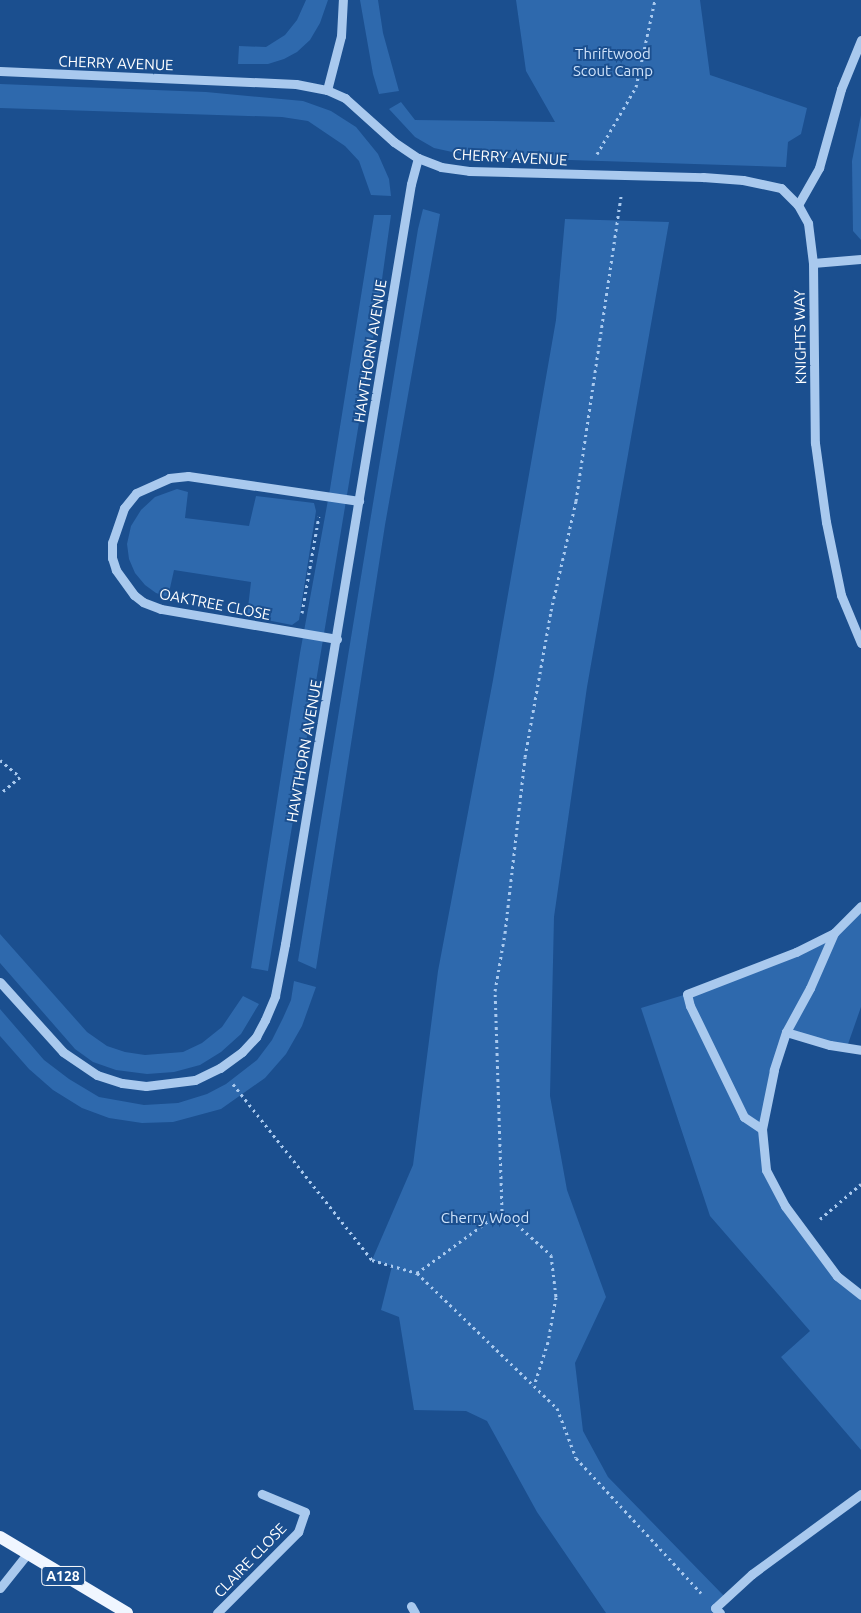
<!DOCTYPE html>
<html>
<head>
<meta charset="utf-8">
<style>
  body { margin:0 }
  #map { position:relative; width:861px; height:1613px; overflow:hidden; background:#1b4f8f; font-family:Ubuntu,sans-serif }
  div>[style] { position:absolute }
  .green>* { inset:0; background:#2e69ad }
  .path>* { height:3px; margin-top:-1.5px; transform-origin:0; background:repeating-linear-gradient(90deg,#a9c9ee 0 2.5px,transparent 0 6.5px) }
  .minor>* { height:9px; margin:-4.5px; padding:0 4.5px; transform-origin:4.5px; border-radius:4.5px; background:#a9c9ee }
  .major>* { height:12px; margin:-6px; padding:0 6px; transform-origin:6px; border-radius:6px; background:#f0f6ff }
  span { translate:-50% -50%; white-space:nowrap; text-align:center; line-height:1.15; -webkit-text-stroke:4px #1b4f8f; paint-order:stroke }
  .shield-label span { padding:1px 4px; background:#1b4f8f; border:1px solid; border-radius:4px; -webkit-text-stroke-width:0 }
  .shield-label { font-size:14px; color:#fff; font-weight:700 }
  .park-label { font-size:15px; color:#cfe3fa }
  .street-label { font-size:15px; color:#fff }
</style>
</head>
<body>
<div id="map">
  <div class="green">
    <div style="clip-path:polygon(306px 0,328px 0,320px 23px,310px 40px,297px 52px,284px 59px,268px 64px,238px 64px,239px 46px,266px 47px,285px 35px,297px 20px)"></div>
    <div style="clip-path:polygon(360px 0,378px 0,383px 33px,399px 91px,379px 94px,373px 74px)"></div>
    <div style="clip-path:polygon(516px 0,700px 0,710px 75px,807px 108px,801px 134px,788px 142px,786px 167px,475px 157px,434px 148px,415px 137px,389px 109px,401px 102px,415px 120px,555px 122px,526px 71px)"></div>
    <div style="clip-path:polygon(0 84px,206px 92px,303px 101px,331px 111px,356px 127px,378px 154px,389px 179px,391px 196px,371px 195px,359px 161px,345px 146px,308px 121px,282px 117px,0 108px)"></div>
    <div style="clip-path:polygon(861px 115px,861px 240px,853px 231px,852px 161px)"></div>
    <div style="clip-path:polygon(423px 209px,440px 214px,385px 525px,316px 969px,298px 961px,418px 229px)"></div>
    <div style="clip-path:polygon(374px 215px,391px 215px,378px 308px,268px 971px,251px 968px,300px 653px,330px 489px)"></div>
    <div style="clip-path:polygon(565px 219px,669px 222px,587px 687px,554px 917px,550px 1096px,567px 1190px,606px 1297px,575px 1363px,583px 1431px,608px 1477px,725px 1597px,719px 1613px,606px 1613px,537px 1512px,487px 1421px,466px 1411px,414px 1410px,399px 1317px,381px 1310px,392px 1266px,372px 1260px,413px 1165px,438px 971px,493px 680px,556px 320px)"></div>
    <div style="clip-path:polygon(177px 489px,188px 492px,185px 518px,249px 526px,256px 496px,314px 503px,316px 511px,299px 620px,292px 625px,247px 616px,251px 582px,174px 570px,168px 597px,156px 593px,145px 585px,135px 573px,129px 559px,127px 544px,131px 526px,141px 510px,155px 497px)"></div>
    <div style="clip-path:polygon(861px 906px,861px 1007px,847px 1047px,786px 1032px,763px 1135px,766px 1170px,785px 1206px,837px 1276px,861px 1295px,861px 1450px,781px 1357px,810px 1331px,710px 1216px,641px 1008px,687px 994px,834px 933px)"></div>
    <div style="clip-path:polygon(0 934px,87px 1032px,107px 1046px,125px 1052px,145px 1055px,183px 1052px,202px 1043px,222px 1027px,243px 996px,259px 1004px,241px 1034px,221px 1052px,200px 1065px,174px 1072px,147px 1074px,116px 1070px,93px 1062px,75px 1049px,0 963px)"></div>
    <div style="clip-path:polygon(294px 981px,316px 987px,302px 1026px,286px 1054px,265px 1078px,221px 1109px,173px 1122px,142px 1123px,109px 1118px,82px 1108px,53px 1090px,29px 1069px,0 1036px,0 1009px,44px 1060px,69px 1079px,99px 1097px,144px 1105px,178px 1103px,207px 1094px,226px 1084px,257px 1060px,272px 1040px,283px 1018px,291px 1000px)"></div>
  </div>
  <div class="path">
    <div style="left:597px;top:154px;width:78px;rotate:-59.8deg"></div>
    <div style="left:636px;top:87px;width:89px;rotate:-77.7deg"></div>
    <div style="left:302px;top:613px;width:98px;rotate:-80.1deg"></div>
    <div style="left:0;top:760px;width:26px;rotate:40deg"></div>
    <div style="left:20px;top:777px;width:26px;rotate:140deg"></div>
    <div style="left:233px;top:1084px;width:224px;rotate:51.7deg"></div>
    <div style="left:372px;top:1260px;width:47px;rotate:16.1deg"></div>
    <div style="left:417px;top:1273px;width:194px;rotate:44deg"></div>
    <div style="left:557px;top:1408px;width:53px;rotate:69.2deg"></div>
    <div style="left:576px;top:1458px;width:184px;rotate:47.2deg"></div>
    <div style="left:502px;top:1211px;width:66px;rotate:41.9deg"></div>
    <div style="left:551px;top:1255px;width:42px;rotate:83.2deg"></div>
    <div style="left:556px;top:1297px;width:46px;rotate:100.1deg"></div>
    <div style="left:548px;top:1342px;width:46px;rotate:107.7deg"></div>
    <div style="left:820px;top:1219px;width:54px;rotate:-40.5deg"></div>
    <div style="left:417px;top:1273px;width:105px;rotate:-36.1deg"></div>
    <div style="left:502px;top:1211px;width:220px;rotate:-91.8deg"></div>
    <div style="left:495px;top:991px;width:59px;rotate:-80.2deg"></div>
    <div style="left:505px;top:933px;width:177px;rotate:-83.5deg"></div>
    <div style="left:525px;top:757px;width:148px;rotate:-79.9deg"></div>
    <div style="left:551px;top:611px;width:113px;rotate:-77.2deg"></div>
    <div style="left:576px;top:501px;width:309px;rotate:-81.6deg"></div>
  </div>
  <div class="minor">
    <div style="left:0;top:71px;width:296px;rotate:2.5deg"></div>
    <div style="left:296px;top:84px;width:32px;rotate:11deg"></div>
    <div style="left:327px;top:90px;width:20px;rotate:24deg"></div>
    <div style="left:345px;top:98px;width:66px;rotate:41.9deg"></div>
    <div style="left:394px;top:142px;width:29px;rotate:34deg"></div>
    <div style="left:418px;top:158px;width:25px;rotate:21deg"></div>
    <div style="left:441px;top:167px;width:28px;rotate:8deg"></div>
    <div style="left:469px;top:171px;width:234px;rotate:1.5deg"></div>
    <div style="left:703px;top:177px;width:40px;rotate:4.3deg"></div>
    <div style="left:743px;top:180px;width:39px;rotate:12deg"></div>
    <div style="left:781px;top:188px;width:24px;rotate:45deg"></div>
    <div style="left:798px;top:205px;width:21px;rotate:61deg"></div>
    <div style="left:808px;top:223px;width:40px;rotate:82.9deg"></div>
    <div style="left:813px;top:263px;width:180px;rotate:89.4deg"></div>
    <div style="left:815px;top:443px;width:80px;rotate:82.1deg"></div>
    <div style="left:826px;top:522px;width:75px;rotate:78.4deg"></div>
    <div style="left:841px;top:595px;width:52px;rotate:67.4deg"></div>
    <div style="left:327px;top:90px;width:56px;rotate:-75.5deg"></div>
    <div style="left:341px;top:36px;width:36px;rotate:-87deg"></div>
    <div style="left:798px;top:205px;width:43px;rotate:-60.4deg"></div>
    <div style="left:819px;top:168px;width:82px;rotate:-74.4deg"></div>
    <div style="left:841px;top:89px;width:53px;rotate:-67.8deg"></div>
    <div style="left:813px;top:263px;width:48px;rotate:-4.8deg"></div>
    <div style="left:337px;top:639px;width:179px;rotate:-170.3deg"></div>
    <div style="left:161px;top:609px;width:19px;rotate:-159deg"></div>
    <div style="left:143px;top:602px;width:11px;rotate:-142deg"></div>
    <div style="left:134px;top:595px;width:31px;rotate:-126deg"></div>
    <div style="left:116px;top:570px;width:13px;rotate:-108deg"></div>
    <div style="left:112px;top:558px;width:15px;rotate:-90deg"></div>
    <div style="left:112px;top:543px;width:37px;rotate:-71deg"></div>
    <div style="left:124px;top:508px;width:19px;rotate:-51deg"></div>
    <div style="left:136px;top:493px;width:36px;rotate:-24deg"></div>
    <div style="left:169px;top:478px;width:19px;rotate:-6deg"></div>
    <div style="left:188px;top:476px;width:173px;rotate:8.3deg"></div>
    <div style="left:861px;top:906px;width:38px;rotate:135deg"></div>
    <div style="left:834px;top:933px;width:60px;rotate:113.6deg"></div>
    <div style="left:810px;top:988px;width:50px;rotate:118.6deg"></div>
    <div style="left:786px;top:1032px;width:40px;rotate:108deg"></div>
    <div style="left:774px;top:1070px;width:60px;rotate:101.5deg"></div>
    <div style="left:762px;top:1129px;width:41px;rotate:84.4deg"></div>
    <div style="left:766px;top:1170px;width:41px;rotate:62.2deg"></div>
    <div style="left:785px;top:1206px;width:87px;rotate:53.4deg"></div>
    <div style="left:837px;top:1276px;width:31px;rotate:38deg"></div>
    <div style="left:0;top:982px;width:94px;rotate:48deg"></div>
    <div style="left:63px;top:1052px;width:41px;rotate:34.1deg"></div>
    <div style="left:97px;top:1075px;width:26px;rotate:18deg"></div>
    <div style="left:122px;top:1083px;width:24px;rotate:7deg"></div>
    <div style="left:146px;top:1086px;width:49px;rotate:-7deg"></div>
    <div style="left:195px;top:1080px;width:28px;rotate:-26deg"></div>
    <div style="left:220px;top:1068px;width:27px;rotate:-36deg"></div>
    <div style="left:242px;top:1052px;width:21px;rotate:-47deg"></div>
    <div style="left:256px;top:1037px;width:19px;rotate:-62deg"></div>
    <div style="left:265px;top:1020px;width:26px;rotate:-67deg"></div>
    <div style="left:275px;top:996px;width:53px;rotate:-79.1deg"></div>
    <div style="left:285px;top:944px;width:770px;rotate:-80.59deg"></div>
    <div style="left:411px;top:184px;width:27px;rotate:-75deg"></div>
    <div style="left:786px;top:1032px;width:46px;rotate:16.5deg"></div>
    <div style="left:830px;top:1045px;width:31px;rotate:9deg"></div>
    <div style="left:762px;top:1129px;width:22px;rotate:-146deg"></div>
    <div style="left:744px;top:1117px;width:123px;rotate:-115.9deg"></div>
    <div style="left:690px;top:1006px;width:12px;rotate:-104deg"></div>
    <div style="left:687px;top:994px;width:117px;rotate:-21.1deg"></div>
    <div style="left:796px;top:952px;width:42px;rotate:-26.6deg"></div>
    <div style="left:0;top:1588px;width:43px;rotate:-51.5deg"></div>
    <div style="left:411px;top:1606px;width:8px;rotate:60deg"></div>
    <div style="left:217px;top:1613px;width:115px;rotate:-45deg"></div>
    <div style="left:298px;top:1532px;width:21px;rotate:-71deg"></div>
    <div style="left:305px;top:1512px;width:47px;rotate:-157.3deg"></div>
    <div style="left:720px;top:1613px;width:7px;rotate:-135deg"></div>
    <div style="left:715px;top:1608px;width:50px;rotate:-42.6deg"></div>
    <div style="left:752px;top:1574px;width:135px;rotate:-36.3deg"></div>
  </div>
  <div class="major">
    <div style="left:0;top:1537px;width:148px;rotate:30.9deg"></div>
  </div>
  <div class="shield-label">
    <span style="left:63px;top:1576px">A128</span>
  </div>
  <div class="park-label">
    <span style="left:613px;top:62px">Thriftwood<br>Scout Camp</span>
    <span style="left:485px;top:1218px">Cherry Wood</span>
  </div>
  <div class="street-label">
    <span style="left:116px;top:63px;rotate:2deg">CHERRY AVENUE</span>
    <span style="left:510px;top:157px;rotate:3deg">CHERRY AVENUE</span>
    <span style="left:800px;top:337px;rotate:-91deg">KNIGHTS WAY</span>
    <span style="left:370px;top:351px;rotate:-81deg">HAWTHORN AVENUE</span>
    <span style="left:215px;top:604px;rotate:11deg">OAKTREE CLOSE</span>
    <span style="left:304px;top:751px;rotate:-80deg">HAWTHORN AVENUE</span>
    <span style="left:250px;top:1560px;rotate:-46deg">CLAIRE CLOSE</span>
  </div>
</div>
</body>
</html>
